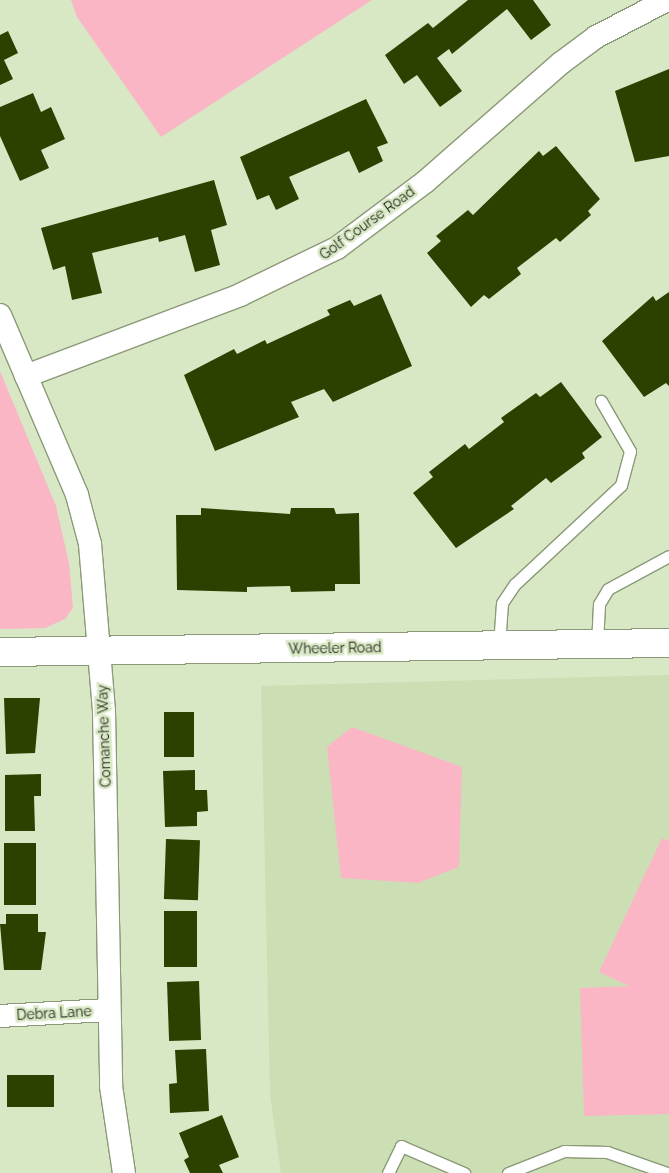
<!DOCTYPE html>
<html>
<head>
<meta charset="utf-8">
<style>
  body { margin:0 }
  #map { position:relative; width:669px; height:1173px; overflow:hidden; background:#d8e7c4; font-family:Raleway,sans-serif }
  div>[style] { position:absolute }
  .built>* { inset:0; background:#ccdeb4 }
  .green>* { inset:0; background:#fbb6c6 }
  .building>* { inset:0; background:#2c4000; transform-origin:0 0 }
  .roads { filter:drop-shadow(1px 0 #8b9978) drop-shadow(-1px 0 #8b9978) drop-shadow(0 1px #8b9978) drop-shadow(0 -1px #8b9978) }
  .lane>* { height:11px; margin:-5.5px; padding:0 5.5px; transform-origin:5.5px; border-radius:5.5px; background:#fff }
  .street>* { height:22px; margin:-11px; padding:0 11px; transform-origin:11px; border-radius:11px; background:#fff }
  .secondary>* { height:28px; margin:-14px; padding:0 14px; transform-origin:14px; border-radius:14px; background:#fff }
  span { translate:-50% -50%; white-space:nowrap; text-align:center; line-height:1.15; -webkit-text-stroke:5px #d8e7c4; paint-order:stroke }
  .street-label { font-size:14px; color:#1c2115 }
</style>
</head>
<body>
<div id="map">
  <div class="built">
    <div style="clip-path:polygon(669px 675px,669px 1173px,281px 1173px,270px 1094px,261px 686px)"></div>
  </div>
  <div class="green">
    <div style="clip-path:polygon(71px 0,372px 0,161px 137px,77px 17px)"></div>
    <div style="clip-path:polygon(0 371px,56px 506px,69px 563px,73px 608px,65px 619px,45px 628px,0 629px)"></div>
    <div style="clip-path:polygon(352px 727px,462px 767px,459px 867px,418px 883px,341px 878px,327px 747px)"></div>
    <div style="clip-path:polygon(662px 838px,669px 841px,669px 1114px,584px 1116px,580px 988px,629px 986px,599px 972px)"></div>
  </div>
  <div class="building">
    <div style="clip-path:polygon(468px 0,533px 0,551px 25px,531px 40px,507px 9px,452px 54px,449px 49px,437px 58px,462px 91px,440px 107px,417px 75px,404px 84px,385px 55px,428px 23px,433px 28px)"></div>
    <div style="clip-path:polygon(8px 31px,18px 53px,4px 60px,13px 79px,0 85px,0 35px)"></div>
    <div style="clip-path:polygon(669px 69px,669px 156px,635px 162px,615px 91px)"></div>
    <div style="clip-path:polygon(33px 93px,41px 112px,51px 107px,65px 139px,41px 150px,49px 168px,20px 181px,0 136px,0 107px)"></div>
    <div style="clip-path:polygon(366px 99px,388px 143px,377px 147px,383px 161px,359px 173px,349px 151px,289px 177px,299px 199px,276px 210px,269px 195px,257px 200px,240px 157px)"></div>
    <div style="clip-path:polygon(556px 146px,600px 199px,588px 211px,591px 215px,560px 242px,556px 238px,517px 268px,521px 274px,489px 299px,484px 295px,471px 307px,427px 253px,441px 241px,436px 236px,468px 210px,473px 215px,539px 151px,543px 156px)"></div>
    <div style="clip-path:polygon(214px 180px,227px 225px,211px 230px,220px 265px,195px 272px,185px 235px,159px 242px,158px 237px,92px 253px,102px 293px,72px 300px,65px 266px,53px 270px,41px 228px)"></div>
    <div style="clip-path:polygon(669px 292px,669px 386px,666px 383px,644px 397px,602px 341px,653px 296px,656px 301px)"></div>
    <div style="clip-path:polygon(381px 294px,412px 366px,333px 402px,324px 389px,291px 402px,299px 417px,215px 451px,184px 375px,234px 349px,237px 354px,265px 340px,267px 344px,330px 315px,327px 310px,350px 300px,354px 306px)"></div>
    <div style="clip-path:polygon(561px 382px,602px 437px,582px 453px,585px 458px,551px 483px,546px 478px,511px 506px,514px 509px,456px 548px,413px 493px,433px 477px,429px 472px,465px 444px,469px 449px,504px 422px,501px 418px,536px 393px,540px 397px)"></div>
    <div style="clip-path:polygon(201px 508px,290px 514px,291px 508px,334px 508px,336px 514px,359px 513px,360px 584px,335px 584px,335px 591px,291px 592px,290px 586px,247px 587px,247px 592px,177px 590px,176px 515px,201px 515px)"></div>
    <div style="clip-path:polygon(4px 698px,40px 698px,35px 753px,6px 754px)"></div>
    <div style="left:164px;top:712px;width:30px;height:45px"></div>
    <div style="clip-path:polygon(195px 770px,195px 790px,207px 790px,208px 811px,197px 812px,197px 826px,165px 827px,163px 771px)"></div>
    <div style="clip-path:polygon(41px 774px,41px 796px,34px 796px,35px 831px,5px 831px,5px 775px)"></div>
    <div style="left:166px;top:839px;width:34px;height:60px;rotate:2deg"></div>
    <div style="left:4px;top:843px;width:32px;height:62px"></div>
    <div style="left:197px;top:911px;width:56px;height:33px;rotate:90deg"></div>
    <div style="clip-path:polygon(6px 914px,38px 914px,38px 932px,46px 932px,41px 970px,4px 970px,0 924px,6px 924px)"></div>
    <div style="left:199px;top:981px;width:59px;height:32px;rotate:88deg"></div>
    <div style="clip-path:polygon(206px 1049px,209px 1111px,170px 1113px,169px 1084px,177px 1083px,175px 1050px)"></div>
    <div style="left:7px;top:1075px;width:47px;height:32px"></div>
    <div style="clip-path:polygon(222px 1115px,239px 1157px,219px 1165px,223px 1173px,190px 1173px,184px 1160px,189px 1157px,179px 1133px)"></div>
  </div>
  <div class="roads">
    <div class="lane">
      <div style="left:597px;top:644px;width:40px;rotate:-87.1deg"></div>
      <div style="left:599px;top:604px;width:17px;rotate:-59deg"></div>
      <div style="left:608px;top:589px;width:69px;rotate:-28.4deg"></div>
      <div style="left:499px;top:645px;width:42px;rotate:-85.9deg"></div>
      <div style="left:502px;top:603px;width:23px;rotate:-56deg"></div>
      <div style="left:515px;top:584px;width:145px;rotate:-43deg"></div>
      <div style="left:621px;top:485px;width:35px;rotate:-75deg"></div>
      <div style="left:630px;top:451px;width:58px;rotate:-120.1deg"></div>
      <div style="left:388px;top:1173px;width:30px;rotate:-64deg"></div>
      <div style="left:401px;top:1146px;width:69px;rotate:23.2deg"></div>
      <div style="left:508px;top:1173px;width:60px;rotate:-21.4deg"></div>
      <div style="left:564px;top:1151px;width:43px;rotate:1.3deg"></div>
      <div style="left:607px;top:1152px;width:64px;rotate:19.3deg"></div>
    </div>
    <div class="street">
      <div style="left:0;top:315px;width:196px;rotate:66.8deg"></div>
      <div style="left:77px;top:495px;width:51px;rotate:75.1deg"></div>
      <div style="left:90px;top:544px;width:168px;rotate:85.2deg"></div>
      <div style="left:104px;top:711px;width:375px;rotate:88.9deg"></div>
      <div style="left:111px;top:1086px;width:88px;rotate:81.5deg"></div>
      <div style="left:26px;top:376px;width:229px;rotate:-20.7deg"></div>
      <div style="left:240px;top:295px;width:108px;rotate:-25.9deg"></div>
      <div style="left:337px;top:248px;width:110px;rotate:-36.9deg"></div>
      <div style="left:425px;top:182px;width:181px;rotate:-41.2deg"></div>
      <div style="left:561px;top:63px;width:44px;rotate:-36.6deg"></div>
      <div style="left:596px;top:37px;width:80px;rotate:-27.5deg"></div>
      <div style="left:0;top:1016px;width:107px;rotate:-3.2deg"></div>
    </div>
    <div class="secondary">
      <div style="left:0;top:652px;width:669px;rotate:-0.77deg"></div>
    </div>
  </div>
  <div class="street-label">
    <span style="left:367px;top:223px;rotate:-36deg">Golf Course Road</span>
    <span style="left:335px;top:648px;rotate:-1deg">Wheeler Road</span>
    <span style="left:104px;top:736px;rotate:-92deg">Comanche Way</span>
    <span style="left:54px;top:1013px;rotate:-3deg">Debra Lane</span>
  </div>
</div>
</body>
</html>
